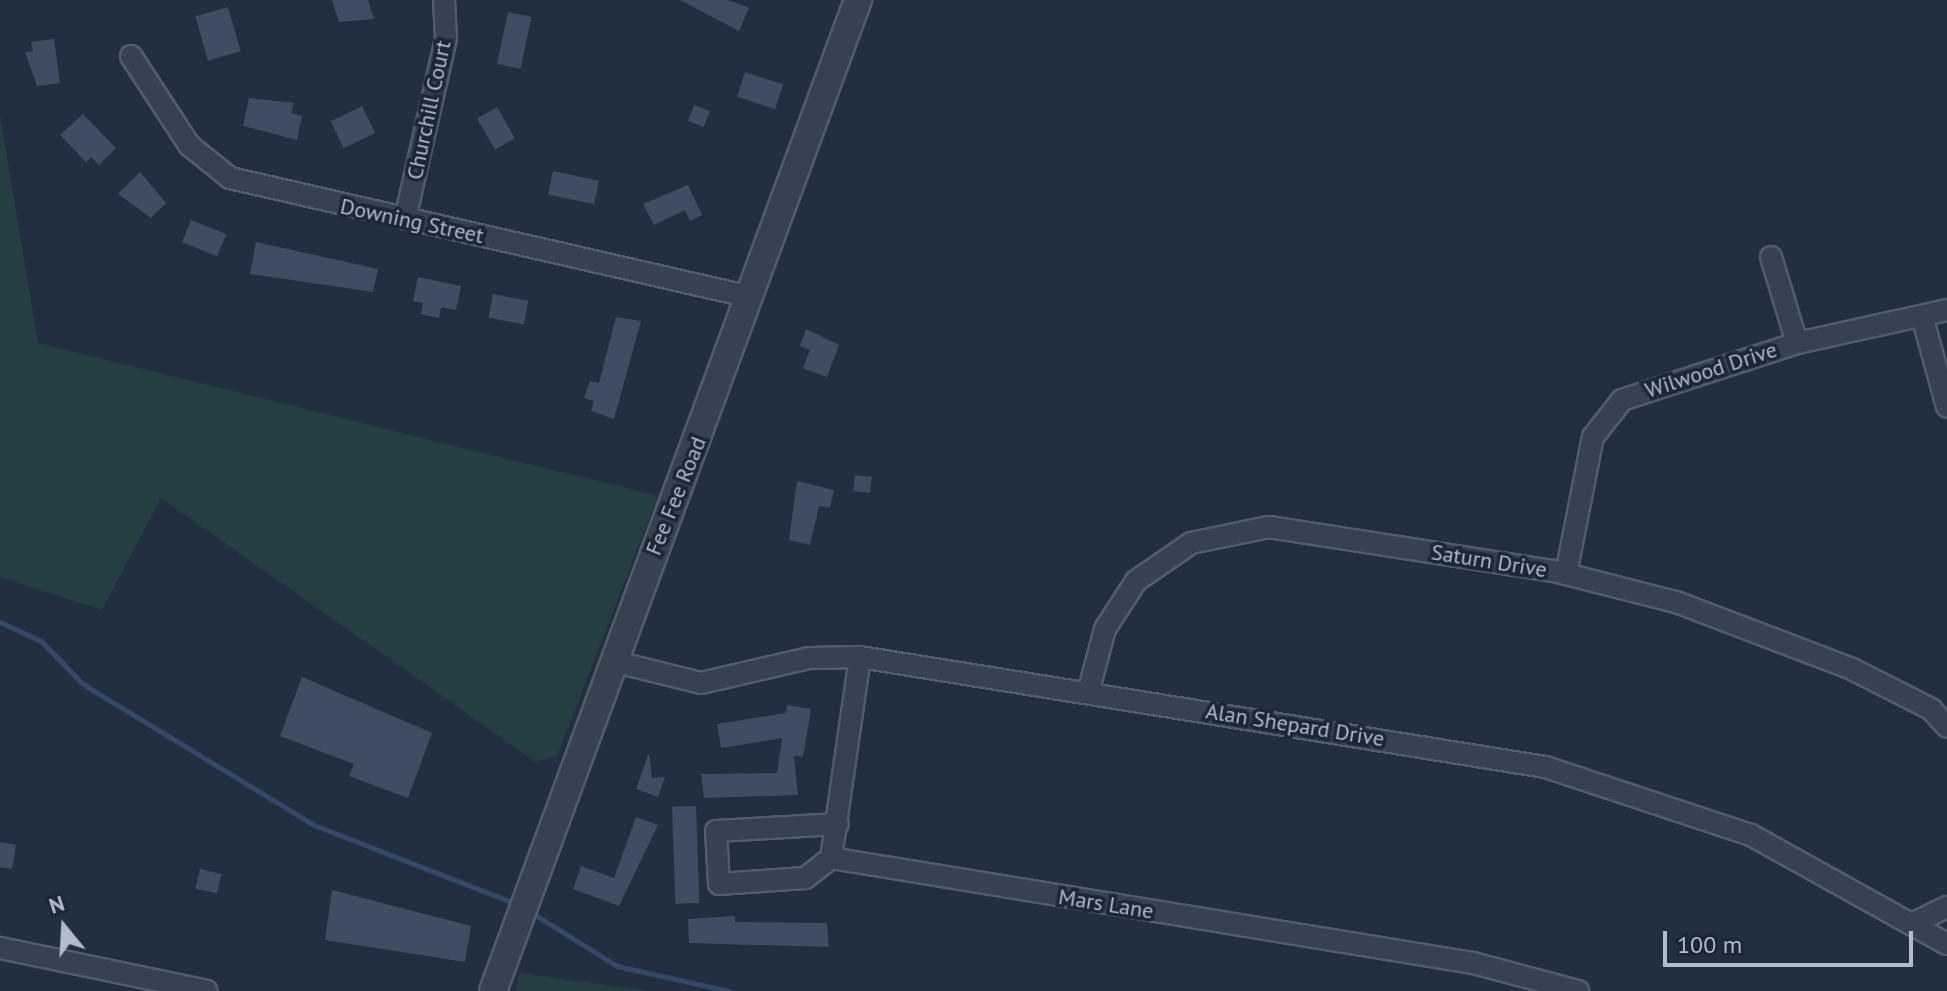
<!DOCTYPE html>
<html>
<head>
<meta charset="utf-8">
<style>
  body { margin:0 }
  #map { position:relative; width:1947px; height:991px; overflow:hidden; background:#222f41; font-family:"PT Sans",sans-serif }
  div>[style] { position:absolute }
  .green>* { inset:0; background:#243e42 }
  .stream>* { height:5px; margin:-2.5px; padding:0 2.5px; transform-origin:2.5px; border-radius:2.5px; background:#34496a }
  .building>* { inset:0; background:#3e4d61; transform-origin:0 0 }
  .roads { filter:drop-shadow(2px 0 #525c6b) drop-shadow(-2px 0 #525c6b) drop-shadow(0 2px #525c6b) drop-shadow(0 -2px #525c6b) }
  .minor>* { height:20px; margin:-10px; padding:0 10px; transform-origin:10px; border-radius:10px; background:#374151 }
  .tertiary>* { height:26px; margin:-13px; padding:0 13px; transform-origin:13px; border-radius:13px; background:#374151 }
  span { translate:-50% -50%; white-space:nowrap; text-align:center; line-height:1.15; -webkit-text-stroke:7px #1c2636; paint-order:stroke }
  .street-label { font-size:22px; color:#b3bccb }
  .north { position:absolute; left:24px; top:887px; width:80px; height:80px; -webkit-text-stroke:6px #1c2636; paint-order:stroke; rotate:342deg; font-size:22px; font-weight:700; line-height:32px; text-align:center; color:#b3bccb }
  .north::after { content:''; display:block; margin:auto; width:28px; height:36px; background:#b3bccb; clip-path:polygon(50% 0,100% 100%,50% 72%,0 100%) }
  .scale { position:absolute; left:1663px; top:931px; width:250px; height:36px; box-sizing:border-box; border:4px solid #b3bccb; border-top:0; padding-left:10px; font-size:24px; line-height:28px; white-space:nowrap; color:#b3bccb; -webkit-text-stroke:6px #1c2636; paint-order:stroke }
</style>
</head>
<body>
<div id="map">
  <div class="green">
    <div style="clip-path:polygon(0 115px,38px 343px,658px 496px,557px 756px,536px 762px,161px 498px,102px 610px,0 577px)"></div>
    <div style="clip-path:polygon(519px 973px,651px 991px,516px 991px)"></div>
  </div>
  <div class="stream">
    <div style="left:0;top:622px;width:45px;rotate:24.9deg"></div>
    <div style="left:41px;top:641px;width:60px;rotate:45.7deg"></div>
    <div style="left:83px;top:684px;width:271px;rotate:31.4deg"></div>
    <div style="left:314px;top:825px;width:218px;rotate:21.3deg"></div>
    <div style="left:529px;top:911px;width:104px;rotate:32deg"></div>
    <div style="left:617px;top:966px;width:115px;rotate:12.6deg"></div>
  </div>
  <div class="building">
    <div style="clip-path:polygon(332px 0,368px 0,374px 19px,339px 22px)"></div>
    <div style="clip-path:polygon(680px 0,728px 0,749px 8px,739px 31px)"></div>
    <div style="left:228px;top:7px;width:46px;height:34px;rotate:74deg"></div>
    <div style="left:508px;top:12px;width:24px;height:53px;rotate:12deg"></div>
    <div style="clip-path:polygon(54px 39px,60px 83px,37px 86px,25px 52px,33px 51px,31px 42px)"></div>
    <div style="left:745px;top:72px;width:40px;height:26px;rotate:18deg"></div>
    <div style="clip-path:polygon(249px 98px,294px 103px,291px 113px,302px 116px,297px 140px,243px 126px)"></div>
    <div style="left:694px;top:105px;width:17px;height:17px;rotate:21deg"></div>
    <div style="left:362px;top:106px;width:30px;height:35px;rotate:64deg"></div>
    <div style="left:497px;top:107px;width:36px;height:23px;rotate:60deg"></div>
    <div style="clip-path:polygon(83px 114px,116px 148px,99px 165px,91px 157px,86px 162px,60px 135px)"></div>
    <div style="left:553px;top:171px;width:47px;height:24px;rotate:12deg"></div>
    <div style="clip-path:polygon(140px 172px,166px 203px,151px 218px,118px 194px)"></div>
    <div style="clip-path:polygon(688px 185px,702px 215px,690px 221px,685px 210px,654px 225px,643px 204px)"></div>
    <div style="left:191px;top:220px;width:38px;height:24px;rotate:22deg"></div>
    <div style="clip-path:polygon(256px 242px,378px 269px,373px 292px,250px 274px)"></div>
    <div style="clip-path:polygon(418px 277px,461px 286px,456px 310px,441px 307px,439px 318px,421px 314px,423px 303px,413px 301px)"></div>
    <div style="left:493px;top:294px;width:36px;height:24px;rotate:11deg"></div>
    <div style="clip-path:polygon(616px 317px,641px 321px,614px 419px,591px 411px,594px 401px,584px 398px,590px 381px,599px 383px)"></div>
    <div style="clip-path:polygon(806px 329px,839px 345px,827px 377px,803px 368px,810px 350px,800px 346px)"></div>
    <div style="left:855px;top:475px;width:17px;height:16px;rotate:7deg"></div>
    <div style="clip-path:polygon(797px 481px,834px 490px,830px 508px,819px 506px,810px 545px,789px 540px)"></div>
    <div style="clip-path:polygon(302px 677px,432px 733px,408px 798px,349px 776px,354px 764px,280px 736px)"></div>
    <div style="clip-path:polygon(787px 705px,811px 709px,803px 757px,794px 756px,798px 795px,704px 798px,701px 774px,777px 773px,782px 738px,721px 748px,717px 724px,786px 713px)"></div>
    <div style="clip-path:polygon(649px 753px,652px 778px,665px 777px,658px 797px,636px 789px)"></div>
    <div style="left:696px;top:806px;width:97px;height:24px;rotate:88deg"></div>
    <div style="clip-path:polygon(636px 817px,658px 825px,619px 906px,573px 889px,581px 866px,614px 878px)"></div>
    <div style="clip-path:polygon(0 842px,16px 845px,12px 869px,0 867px)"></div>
    <div style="left:200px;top:869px;width:22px;height:20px;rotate:13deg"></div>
    <div style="clip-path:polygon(332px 890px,471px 926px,465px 962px,325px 940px)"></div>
    <div style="clip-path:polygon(735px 916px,735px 922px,827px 923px,829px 947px,689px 943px,688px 919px)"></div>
  </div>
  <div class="roads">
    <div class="minor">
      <div style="left:131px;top:56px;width:106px;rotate:56.9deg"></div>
      <div style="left:189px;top:145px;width:53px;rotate:38.8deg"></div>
      <div style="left:230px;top:178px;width:534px;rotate:12.87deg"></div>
      <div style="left:405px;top:219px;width:186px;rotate:-77.2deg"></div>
      <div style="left:446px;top:38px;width:38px;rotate:-93deg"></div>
      <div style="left:1771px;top:257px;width:90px;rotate:73.2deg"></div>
      <div style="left:1922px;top:316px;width:94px;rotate:74.6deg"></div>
      <div style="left:1566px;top:574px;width:140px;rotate:-78.9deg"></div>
      <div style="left:1593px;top:437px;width:47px;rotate:-51.9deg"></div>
      <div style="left:1622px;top:400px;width:184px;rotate:-18deg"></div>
      <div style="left:1797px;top:343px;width:154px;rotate:-12.4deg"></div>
      <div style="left:860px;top:657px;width:203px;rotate:98.2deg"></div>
      <div style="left:831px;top:858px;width:651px;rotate:9.29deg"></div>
      <div style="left:1473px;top:963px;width:109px;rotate:14.9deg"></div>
      <div style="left:612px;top:661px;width:92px;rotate:13.9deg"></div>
      <div style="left:701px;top:683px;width:111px;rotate:-13deg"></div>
      <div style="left:809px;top:658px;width:51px;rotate:-1.1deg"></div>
      <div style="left:860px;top:657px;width:694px;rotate:9.12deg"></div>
      <div style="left:1545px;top:767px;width:217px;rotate:18.3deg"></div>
      <div style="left:1751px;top:835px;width:224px;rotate:29.1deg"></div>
      <div style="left:1088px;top:693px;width:66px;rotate:-75.1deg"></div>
      <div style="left:1105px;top:629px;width:57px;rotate:-57.1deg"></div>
      <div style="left:1136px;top:581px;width:67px;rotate:-34.6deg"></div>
      <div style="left:1191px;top:543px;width:80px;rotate:-11.6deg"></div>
      <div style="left:1269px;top:527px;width:288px;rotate:8.8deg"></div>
      <div style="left:1554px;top:571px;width:126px;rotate:14.3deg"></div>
      <div style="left:1676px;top:602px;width:188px;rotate:20.8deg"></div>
      <div style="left:1852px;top:669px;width:89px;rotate:26.9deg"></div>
      <div style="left:1931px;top:709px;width:24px;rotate:48deg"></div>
      <div style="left:831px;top:858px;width:33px;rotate:142deg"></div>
      <div style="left:805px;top:878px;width:86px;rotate:176deg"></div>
      <div style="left:719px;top:884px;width:53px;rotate:-93.2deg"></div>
      <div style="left:716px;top:831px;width:122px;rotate:-3.3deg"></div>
      <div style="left:1914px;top:923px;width:37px;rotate:-26deg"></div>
      <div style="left:0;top:948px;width:211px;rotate:11.7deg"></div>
    </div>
    <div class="tertiary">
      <div style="left:493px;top:991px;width:1056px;rotate:-69.78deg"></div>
    </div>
  </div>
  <div class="street-label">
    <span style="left:429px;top:110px;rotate:-78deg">Churchill Court</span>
    <span style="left:412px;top:221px;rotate:12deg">Downing Street</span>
    <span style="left:1711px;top:370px;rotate:-18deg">Wilwood Drive</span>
    <span style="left:676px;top:496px;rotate:-68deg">Fee Fee Road</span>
    <span style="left:1489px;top:561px;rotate:9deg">Saturn Drive</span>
    <span style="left:1295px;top:725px;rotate:9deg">Alan Shepard Drive</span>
    <span style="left:1106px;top:904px;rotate:9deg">Mars Lane</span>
  </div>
  <div class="north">N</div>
  <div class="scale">100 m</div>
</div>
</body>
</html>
